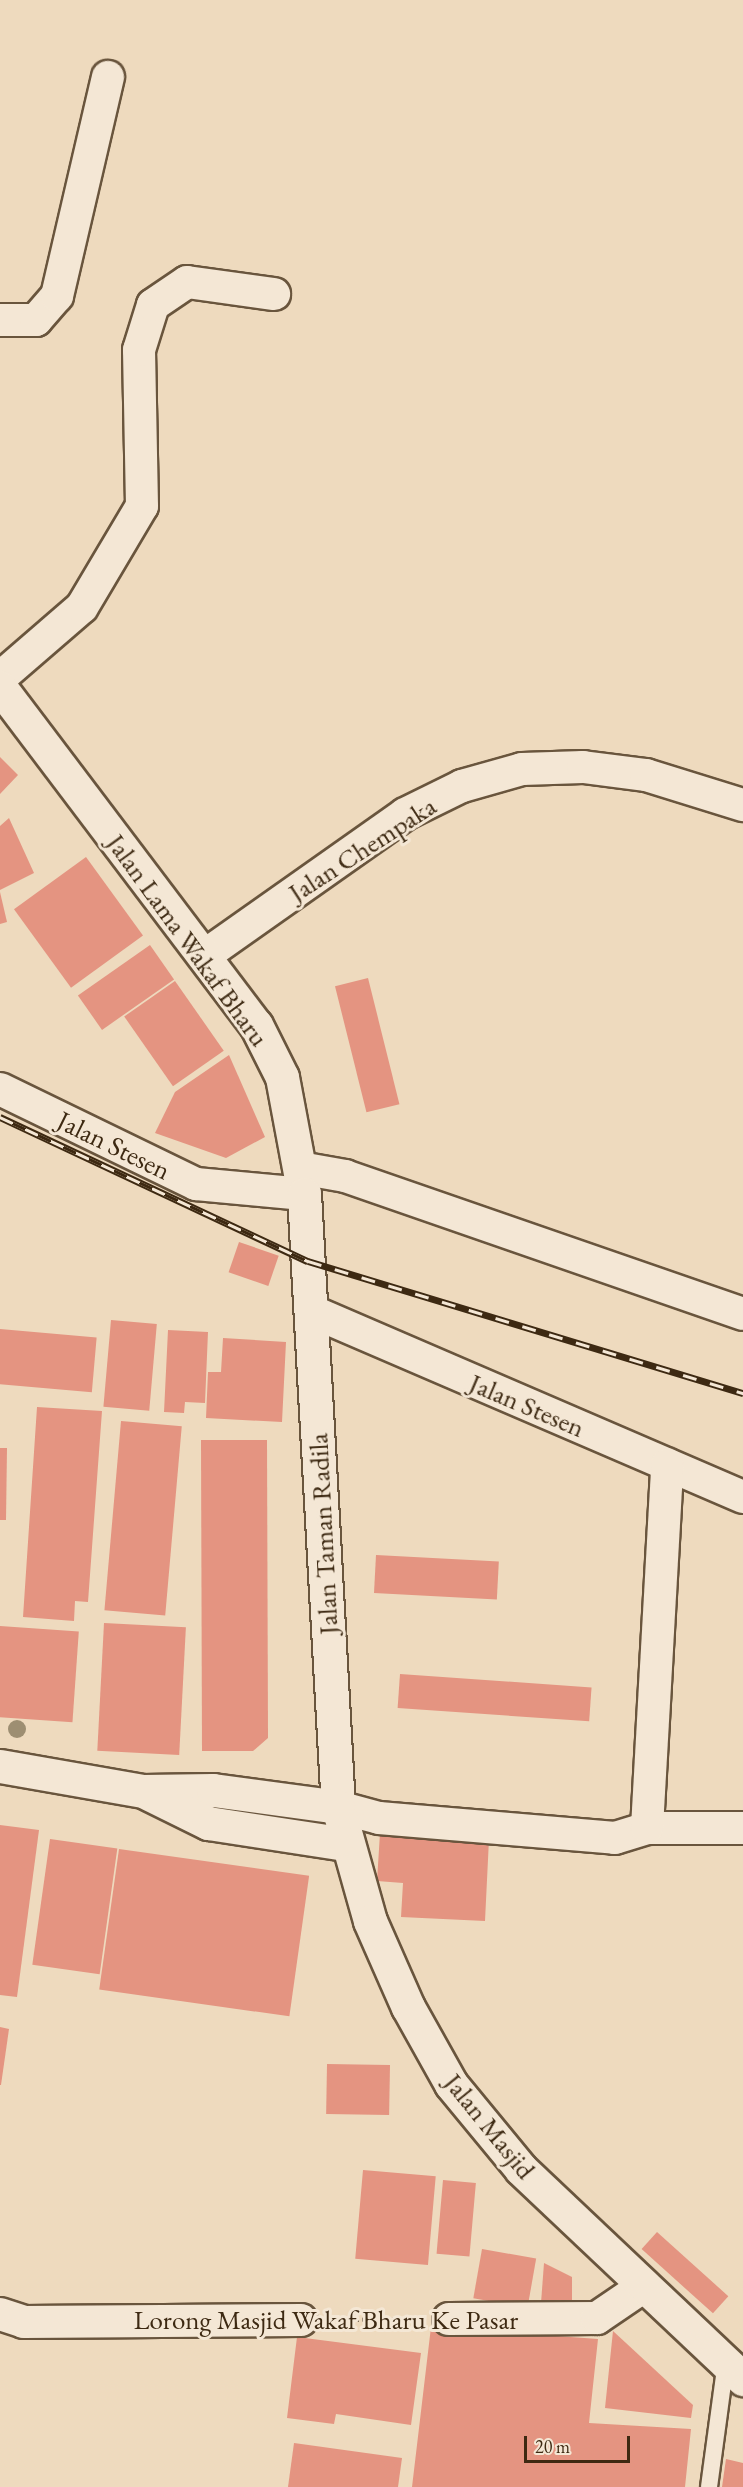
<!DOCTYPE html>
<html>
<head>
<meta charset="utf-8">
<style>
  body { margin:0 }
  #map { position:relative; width:743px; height:2487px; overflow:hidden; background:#eedabe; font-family:"EB Garamond",serif }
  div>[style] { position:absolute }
  .building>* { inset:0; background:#e49481; transform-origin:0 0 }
  .path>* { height:4px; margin-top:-2px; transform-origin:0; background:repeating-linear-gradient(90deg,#3d2912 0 4.5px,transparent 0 7.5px) }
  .roads { filter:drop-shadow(2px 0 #69553d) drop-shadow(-2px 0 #69553d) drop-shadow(0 2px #69553d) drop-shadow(0 -2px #69553d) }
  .lane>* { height:16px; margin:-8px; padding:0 8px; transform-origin:8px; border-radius:8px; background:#f4e7d5 }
  .street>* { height:32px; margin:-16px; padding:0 16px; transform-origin:16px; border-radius:16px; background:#f4e7d5 }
  .secondary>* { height:33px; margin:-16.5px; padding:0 16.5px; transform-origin:16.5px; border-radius:16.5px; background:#f4e7d5 }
  .rail>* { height:7px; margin-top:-3.5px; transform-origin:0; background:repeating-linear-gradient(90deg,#f4e7d5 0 14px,#3d2912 0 28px); box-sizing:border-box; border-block:2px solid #3d2912 }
  .trees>* { width:18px; height:18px; margin:-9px; border-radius:50%; background:#9d8e72 }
  span { translate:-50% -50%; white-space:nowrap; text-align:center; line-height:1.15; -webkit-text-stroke:6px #f4e7d5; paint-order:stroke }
  .street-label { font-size:27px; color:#3d2912 }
  .scale { position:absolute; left:524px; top:2436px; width:106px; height:27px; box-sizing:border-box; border:3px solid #3d2912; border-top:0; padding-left:8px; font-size:18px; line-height:21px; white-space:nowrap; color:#3d2912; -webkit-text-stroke:4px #f4e7d5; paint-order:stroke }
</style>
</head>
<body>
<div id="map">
  <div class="building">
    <div style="clip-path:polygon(0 757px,18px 775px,0 794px)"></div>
    <div style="clip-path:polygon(9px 818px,34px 873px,0 890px,0 826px)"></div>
    <div style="left:86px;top:857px;width:97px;height:89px;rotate:54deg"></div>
    <div style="clip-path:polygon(0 892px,7px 922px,0 924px)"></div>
    <div style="left:150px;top:945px;width:42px;height:88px;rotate:55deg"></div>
    <div style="left:368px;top:978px;width:130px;height:34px;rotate:76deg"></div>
    <div style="left:175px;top:981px;width:85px;height:62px;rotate:55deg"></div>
    <div style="clip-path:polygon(229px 1055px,265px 1137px,226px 1158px,155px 1133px,175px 1092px)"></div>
    <div style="left:239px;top:1242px;width:42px;height:32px;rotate:19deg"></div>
    <div style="left:111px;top:1320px;width:46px;height:87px;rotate:5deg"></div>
    <div style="left:0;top:1329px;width:97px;height:55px;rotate:5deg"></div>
    <div style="clip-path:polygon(168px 1330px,208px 1332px,205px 1403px,185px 1402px,184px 1413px,164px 1412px)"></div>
    <div style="clip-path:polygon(223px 1338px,286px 1342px,282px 1422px,206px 1418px,208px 1372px,221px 1372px)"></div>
    <div style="clip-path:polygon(37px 1407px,102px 1411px,88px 1602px,75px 1601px,74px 1621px,23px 1617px)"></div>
    <div style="left:121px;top:1421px;width:61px;height:190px;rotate:5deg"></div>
    <div style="clip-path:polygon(201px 1440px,267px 1440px,268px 1738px,253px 1751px,202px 1751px)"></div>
    <div style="clip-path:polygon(0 1448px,7px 1448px,6px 1520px,0 1520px)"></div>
    <div style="left:376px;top:1555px;width:123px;height:38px;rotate:3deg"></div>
    <div style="left:104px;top:1623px;width:82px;height:128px;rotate:3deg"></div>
    <div style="left:0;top:1626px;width:79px;height:91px;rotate:4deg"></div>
    <div style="left:400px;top:1674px;width:192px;height:34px;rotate:4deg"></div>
    <div style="clip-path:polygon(0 1825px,39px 1830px,17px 1997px,0 1995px)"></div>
    <div style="clip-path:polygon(380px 1833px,489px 1839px,485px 1921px,401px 1917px,403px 1883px,377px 1881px)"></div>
    <div style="left:50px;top:1839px;width:68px;height:127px;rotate:8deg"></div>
    <div style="left:119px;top:1849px;width:192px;height:142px;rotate:8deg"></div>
    <div style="clip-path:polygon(0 2027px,9px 2029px,1px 2085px,0 2085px)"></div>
    <div style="left:390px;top:2065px;width:50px;height:63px;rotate:91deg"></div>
    <div style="left:363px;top:2170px;width:73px;height:89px;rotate:5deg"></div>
    <div style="left:443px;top:2180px;width:33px;height:74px;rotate:5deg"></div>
    <div style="left:657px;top:2232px;width:96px;height:23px;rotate:42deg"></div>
    <div style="left:482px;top:2249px;width:55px;height:50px;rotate:10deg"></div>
    <div style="clip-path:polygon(544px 2263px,572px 2277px,572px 2308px,541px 2303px)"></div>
    <div style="clip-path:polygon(431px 2327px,598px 2339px,589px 2423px,691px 2429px,685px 2487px,412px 2487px)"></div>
    <div style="clip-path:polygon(613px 2331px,693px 2405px,691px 2418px,605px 2408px)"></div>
    <div style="clip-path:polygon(297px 2337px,421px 2353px,411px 2425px,336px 2414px,334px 2424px,287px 2418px)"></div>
    <div style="clip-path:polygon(294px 2443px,402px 2458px,398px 2487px,288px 2487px)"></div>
    <div style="clip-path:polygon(726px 2459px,743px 2463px,743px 2487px,722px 2487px)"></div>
  </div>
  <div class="path">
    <div style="left:332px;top:2320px;width:86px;rotate:-0.7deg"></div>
  </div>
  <div class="roads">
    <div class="lane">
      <div style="left:709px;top:2487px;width:126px;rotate:-82.3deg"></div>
    </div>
    <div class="street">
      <div style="left:0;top:320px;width:36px"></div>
      <div style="left:36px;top:320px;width:32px;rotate:-49deg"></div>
      <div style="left:57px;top:296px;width:225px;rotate:-76.9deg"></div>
      <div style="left:0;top:678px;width:108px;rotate:-40.9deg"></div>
      <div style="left:82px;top:607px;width:117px;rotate:-59.3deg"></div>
      <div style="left:142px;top:506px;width:156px;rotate:-91.1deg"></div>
      <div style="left:139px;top:350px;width:47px;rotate:-72.7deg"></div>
      <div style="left:153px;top:305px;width:41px;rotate:-34.1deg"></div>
      <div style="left:187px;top:282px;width:88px;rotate:7.9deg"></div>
      <div style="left:204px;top:956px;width:246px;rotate:-35.2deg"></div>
      <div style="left:405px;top:814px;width:64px;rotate:-26.2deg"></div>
      <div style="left:462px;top:786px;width:62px;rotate:-15.8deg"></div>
      <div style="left:522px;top:769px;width:61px;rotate:-1.9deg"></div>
      <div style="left:583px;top:767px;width:64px;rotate:7.2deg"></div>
      <div style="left:646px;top:775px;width:102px;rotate:17.2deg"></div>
      <div style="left:0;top:1089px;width:218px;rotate:25.9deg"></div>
      <div style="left:196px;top:1184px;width:108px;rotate:5.3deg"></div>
      <div style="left:300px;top:1168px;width:46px;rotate:10.1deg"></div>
      <div style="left:345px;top:1176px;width:421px;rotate:19.1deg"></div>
      <div style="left:311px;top:1311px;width:470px;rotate:23.3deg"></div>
      <div style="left:338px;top:1807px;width:42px;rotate:15deg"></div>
      <div style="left:379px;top:1818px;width:237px;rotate:4.8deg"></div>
      <div style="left:615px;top:1838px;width:34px;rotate:-17deg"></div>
      <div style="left:647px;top:1828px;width:96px"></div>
      <div style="left:647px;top:1828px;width:364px;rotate:-86.8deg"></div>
      <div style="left:0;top:2314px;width:25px;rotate:18deg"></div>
      <div style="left:24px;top:2322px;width:277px;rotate:-0.4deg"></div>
      <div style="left:449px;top:2319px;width:148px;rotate:-0.4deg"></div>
      <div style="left:597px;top:2318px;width:57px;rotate:-34.2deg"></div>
    </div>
    <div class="secondary">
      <div style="left:0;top:687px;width:424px;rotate:52.9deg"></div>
      <div style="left:256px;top:1025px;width:58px;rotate:63.4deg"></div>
      <div style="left:282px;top:1077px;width:119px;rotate:79.4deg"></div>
      <div style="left:304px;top:1194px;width:614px;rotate:86.83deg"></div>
      <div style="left:338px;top:1807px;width:118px;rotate:74.3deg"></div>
      <div style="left:370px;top:1921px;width:94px;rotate:66.2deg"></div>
      <div style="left:408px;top:2007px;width:88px;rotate:60.8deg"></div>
      <div style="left:451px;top:2084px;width:110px;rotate:50.5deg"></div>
      <div style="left:521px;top:2169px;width:306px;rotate:43.4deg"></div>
      <div style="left:0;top:1766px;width:145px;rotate:9.9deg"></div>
      <div style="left:143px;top:1791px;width:70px;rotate:-0.8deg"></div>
      <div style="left:213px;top:1790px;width:126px;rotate:7.7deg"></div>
      <div style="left:149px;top:1794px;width:66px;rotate:26.2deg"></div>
      <div style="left:208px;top:1823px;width:140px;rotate:8.7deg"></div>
    </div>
  </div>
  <div class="rail">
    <div style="left:0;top:1117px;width:340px;rotate:25.1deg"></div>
    <div style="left:308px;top:1261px;width:455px;rotate:16.9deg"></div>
  </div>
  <div class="trees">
    <div style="left:17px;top:1729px"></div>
  </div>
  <div class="street-label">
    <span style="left:362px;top:849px;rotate:-33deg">Jalan Chempaka</span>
    <span style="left:188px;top:940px;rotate:54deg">Jalan Lama Wakaf Bharu</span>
    <span style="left:114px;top:1145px;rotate:26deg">Jalan Stesen</span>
    <span style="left:527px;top:1405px;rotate:23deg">Jalan Stesen</span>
    <span style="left:323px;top:1534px;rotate:-93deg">Jalan Taman Radila</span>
    <span style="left:490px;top:2126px;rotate:51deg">Jalan Masjid</span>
    <span style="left:326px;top:2320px">Lorong Masjid Wakaf Bharu Ke Pasar</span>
  </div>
  <div class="scale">20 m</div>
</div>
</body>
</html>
